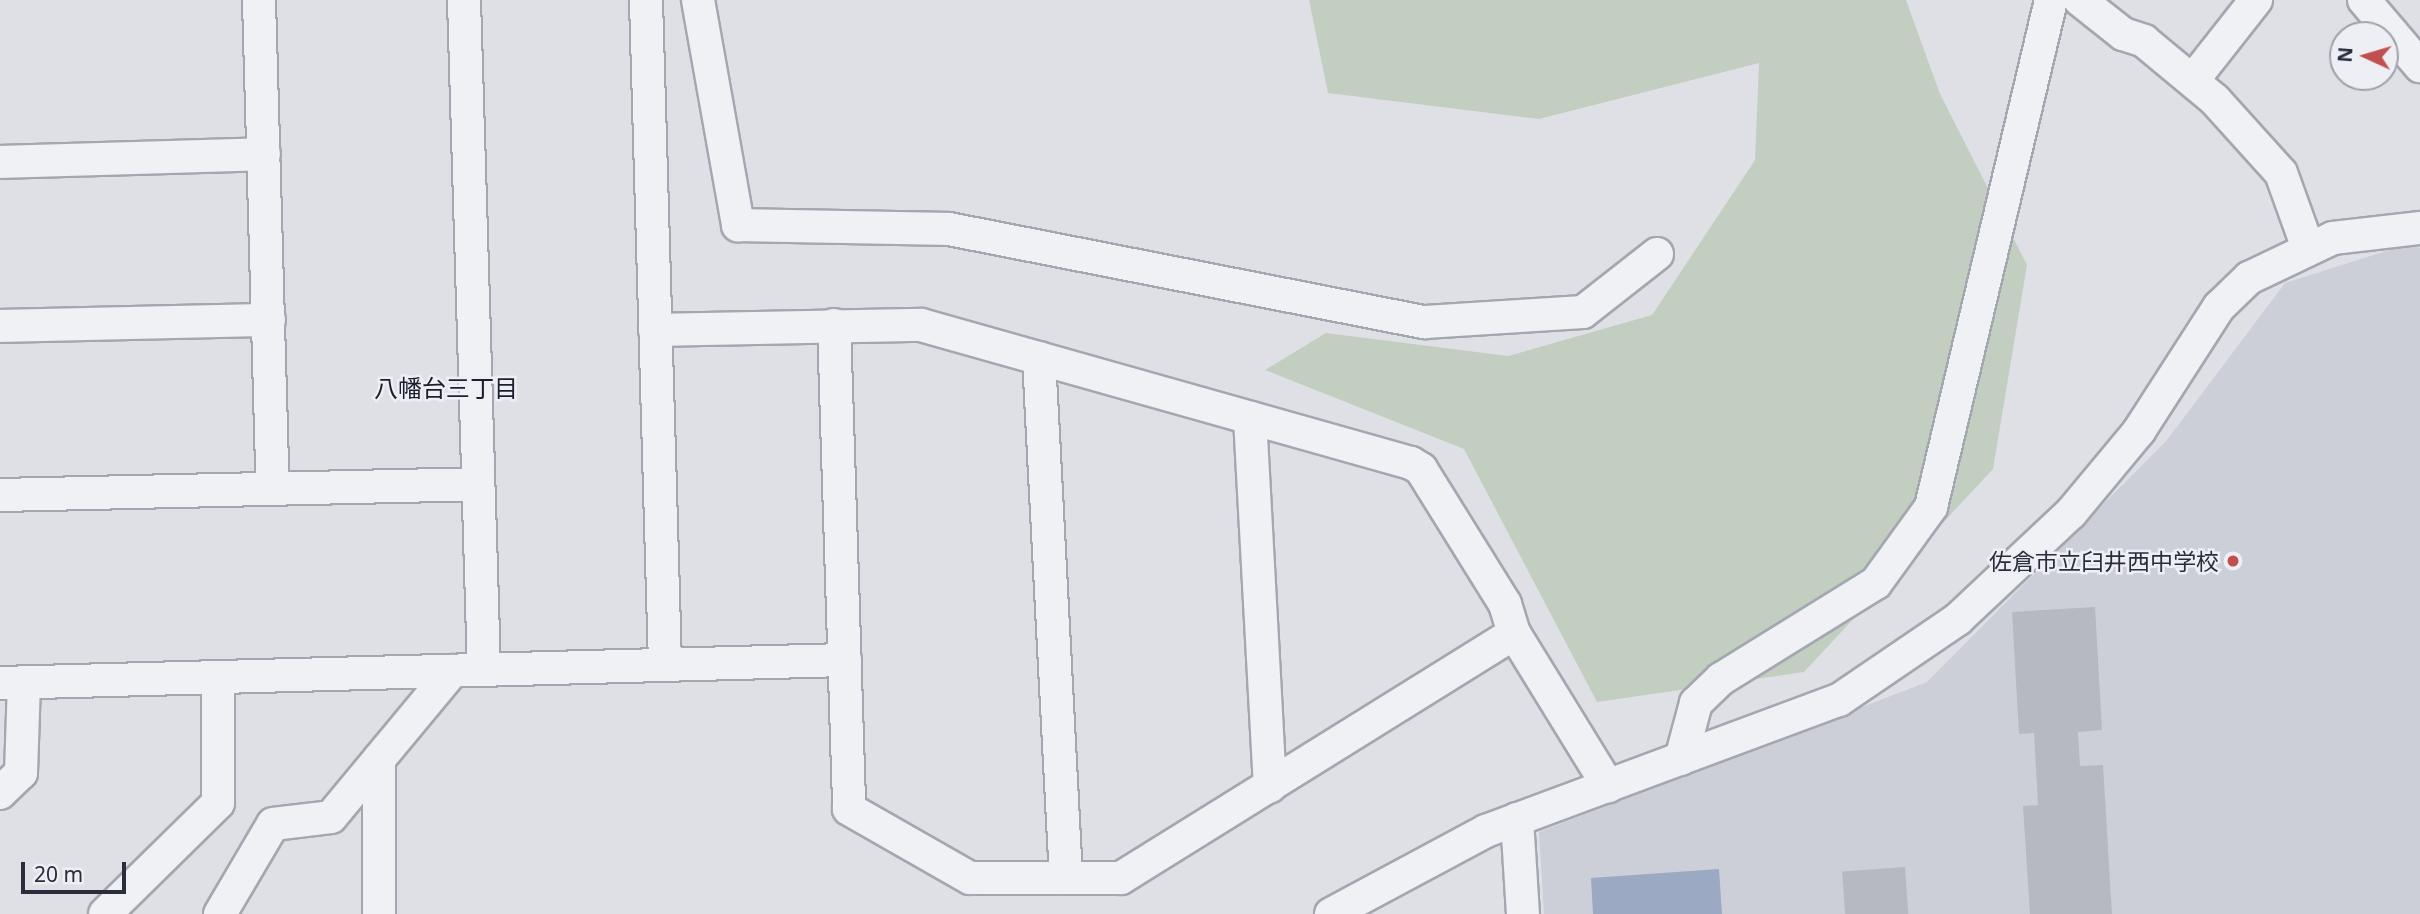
<!DOCTYPE html>
<html>
<head>
<meta charset="utf-8">
<style>
  body { margin:0 }
  #map { position:relative; width:2420px; height:914px; overflow:hidden; background:#dee0e6; font-family:"Noto Sans","Noto Sans JP",sans-serif }
  div>[style] { position:absolute }
  .built>* { inset:0; background:#cdcfd8 }
  .green>* { inset:0; background:#c2cfc0 }
  .water>* { inset:0; background:#9ca9c3 }
  .building>* { inset:0; background:#b6b9c2; transform-origin:0 0 }
  .roads { filter:drop-shadow(2px 0 #a4a7b0) drop-shadow(-2px 0 #a4a7b0) drop-shadow(0 2px #a4a7b0) drop-shadow(0 -2px #a4a7b0) }
  .minor>* { height:32px; margin:-16px; padding:0 16px; transform-origin:16px; border-radius:16px; background:#f0f1f5 }
  .dots>* { width:19px; height:19px; translate:-50% -50%; box-sizing:border-box; border:4px solid #edeff4; border-radius:50% }
  span { translate:-50% -50%; white-space:nowrap; text-align:center; line-height:1.15; -webkit-text-stroke:5px #edeff4; paint-order:stroke }
  .poi-label { font-size:23px; color:#292d3c }
  .right { translate:-100% -50%; text-align:right }
  .neighbourhood-label { font-size:24px; color:#1b1e2c }
  .north { position:absolute; left:2329px; top:21px; width:70px; height:70px; box-sizing:border-box; background:#edeff4; border:2px solid #9fa1aa; border-radius:50%; rotate:274deg; font-size:19px; font-weight:700; line-height:28px; text-align:center; color:#292d3c }
  .north::after { content:''; display:block; margin:auto; width:24px; height:32px; background:#c04f4e; clip-path:polygon(50% 0,100% 100%,50% 72%,0 100%) }
  .scale { position:absolute; left:21px; top:862px; width:105px; height:32px; box-sizing:border-box; border:4px solid #292d3c; border-top:0; padding-left:9px; font-size:21px; line-height:24px; white-space:nowrap; color:#292d3c; -webkit-text-stroke:5px #edeff4; paint-order:stroke }
</style>
</head>
<body>
<div id="map">
  <div class="built">
    <div style="clip-path:polygon(2405px 245px,2420px 248px,2420px 914px,1544px 914px,1539px 832px,1927px 682px,2167px 440px,2285px 283px)"></div>
  </div>
  <div class="green">
    <div style="clip-path:polygon(1309px 0,1906px 0,1940px 94px,2027px 265px,1993px 469px,1804px 672px,1597px 702px,1464px 449px,1265px 370px,1326px 333px,1508px 356px,1652px 315px,1755px 160px,1759px 63px,1539px 119px,1328px 93px)"></div>
  </div>
  <div class="water">
    <div style="clip-path:polygon(1719px 869px,1722px 914px,1593px 914px,1591px 878px)"></div>
  </div>
  <div class="building">
    <div style="clip-path:polygon(2095px 607px,2102px 730px,2078px 732px,2080px 766px,2103px 765px,2112px 914px,2030px 914px,2023px 806px,2038px 805px,2034px 733px,2019px 734px,2012px 612px)"></div>
    <div style="left:1905px;top:867px;width:47px;height:63px;rotate:86deg"></div>
  </div>
  <div class="roads">
    <div class="minor">
      <div style="left:259px;top:0;width:489px;rotate:88.4deg"></div>
      <div style="left:464px;top:0;width:670px;rotate:88.29deg"></div>
      <div style="left:646px;top:0;width:665px;rotate:88.36deg"></div>
      <div style="left:698px;top:0;width:229px;rotate:79.9deg"></div>
      <div style="left:738px;top:225px;width:211px;rotate:1.1deg"></div>
      <div style="left:949px;top:229px;width:485px;rotate:11.1deg"></div>
      <div style="left:1425px;top:322px;width:158px;rotate:-3.6deg"></div>
      <div style="left:1583px;top:312px;width:94px;rotate:-38.1deg"></div>
      <div style="left:2080px;top:0;width:55px;rotate:38.3deg"></div>
      <div style="left:2123px;top:34px;width:22px;rotate:18deg"></div>
      <div style="left:2144px;top:41px;width:92px;rotate:39.7deg"></div>
      <div style="left:2215px;top:100px;width:98px;rotate:47.9deg"></div>
      <div style="left:2281px;top:173px;width:80px;rotate:70.2deg"></div>
      <div style="left:2364px;top:0;width:87px;rotate:49.7deg"></div>
      <div style="left:2193px;top:80px;width:102px;rotate:-51.8deg"></div>
      <div style="left:0;top:162px;width:264px;rotate:-1.7deg"></div>
      <div style="left:834px;top:325px;width:484px;rotate:88.2deg"></div>
      <div style="left:849px;top:809px;width:139px;rotate:29.7deg"></div>
      <div style="left:970px;top:878px;width:151px"></div>
      <div style="left:1121px;top:878px;width:463px;rotate:-31.9deg"></div>
      <div style="left:0;top:326px;width:269px;rotate:-1.3deg"></div>
      <div style="left:655px;top:330px;width:266px;rotate:-1.1deg"></div>
      <div style="left:921px;top:325px;width:509px;rotate:15.73deg"></div>
      <div style="left:1411px;top:463px;width:12px;rotate:31deg"></div>
      <div style="left:1421px;top:469px;width:159px;rotate:58.1deg"></div>
      <div style="left:1505px;top:604px;width:30px;rotate:73deg"></div>
      <div style="left:1514px;top:633px;width:180px;rotate:58.4deg"></div>
      <div style="left:1039px;top:358px;width:521px;rotate:87.03deg"></div>
      <div style="left:1250px;top:418px;width:369px;rotate:86.9deg"></div>
      <div style="left:0;top:495px;width:478px;rotate:-1.3deg"></div>
      <div style="left:0;top:683px;width:845px;rotate:-1.56deg"></div>
      <div style="left:379px;top:759px;width:155px;rotate:90deg"></div>
      <div style="left:1681px;top:759px;width:58px;rotate:-75deg"></div>
      <div style="left:1696px;top:703px;width:35px;rotate:-44deg"></div>
      <div style="left:1721px;top:679px;width:182px;rotate:-31.8deg"></div>
      <div style="left:1876px;top:583px;width:94px;rotate:-54.1deg"></div>
      <div style="left:1931px;top:507px;width:521px;rotate:-76.68deg"></div>
      <div style="left:0;top:793px;width:29px;rotate:-44deg"></div>
      <div style="left:21px;top:773px;width:91px;rotate:-88.1deg"></div>
      <div style="left:1517px;top:819px;width:95px;rotate:86.4deg"></div>
      <div style="left:105px;top:914px;width:158px;rotate:-44.5deg"></div>
      <div style="left:218px;top:803px;width:126px;rotate:-90deg"></div>
      <div style="left:220px;top:914px;width:104px;rotate:-59.5deg"></div>
      <div style="left:273px;top:824px;width:58px;rotate:-6.9deg"></div>
      <div style="left:331px;top:817px;width:190px;rotate:-50.3deg"></div>
      <div style="left:1331px;top:914px;width:176px;rotate:-28.2deg"></div>
      <div style="left:1486px;top:831px;width:377px;rotate:-20.4deg"></div>
      <div style="left:1839px;top:700px;width:144px;rotate:-34.2deg"></div>
      <div style="left:1958px;top:619px;width:155px;rotate:-43.2deg"></div>
      <div style="left:2071px;top:513px;width:107px;rotate:-50.3deg"></div>
      <div style="left:2139px;top:431px;width:148px;rotate:-57.2deg"></div>
      <div style="left:2219px;top:307px;width:42px;rotate:-44deg"></div>
      <div style="left:2249px;top:278px;width:93px;rotate:-25.5deg"></div>
      <div style="left:2333px;top:238px;width:88px;rotate:-6.6deg"></div>
    </div>
  </div>
  <div class="dots">
    <div style="left:2233px;top:561px;background:#c04f4e"></div>
  </div>
  <div class="poi-label">
    <span class="right" style="left:2219px;top:561px">佐倉市立臼井西中学校</span>
  </div>
  <div class="neighbourhood-label">
    <span style="left:446px;top:388px">八幡台三丁目</span>
  </div>
  <div class="north">N</div>
  <div class="scale">20 m</div>
</div>
</body>
</html>
